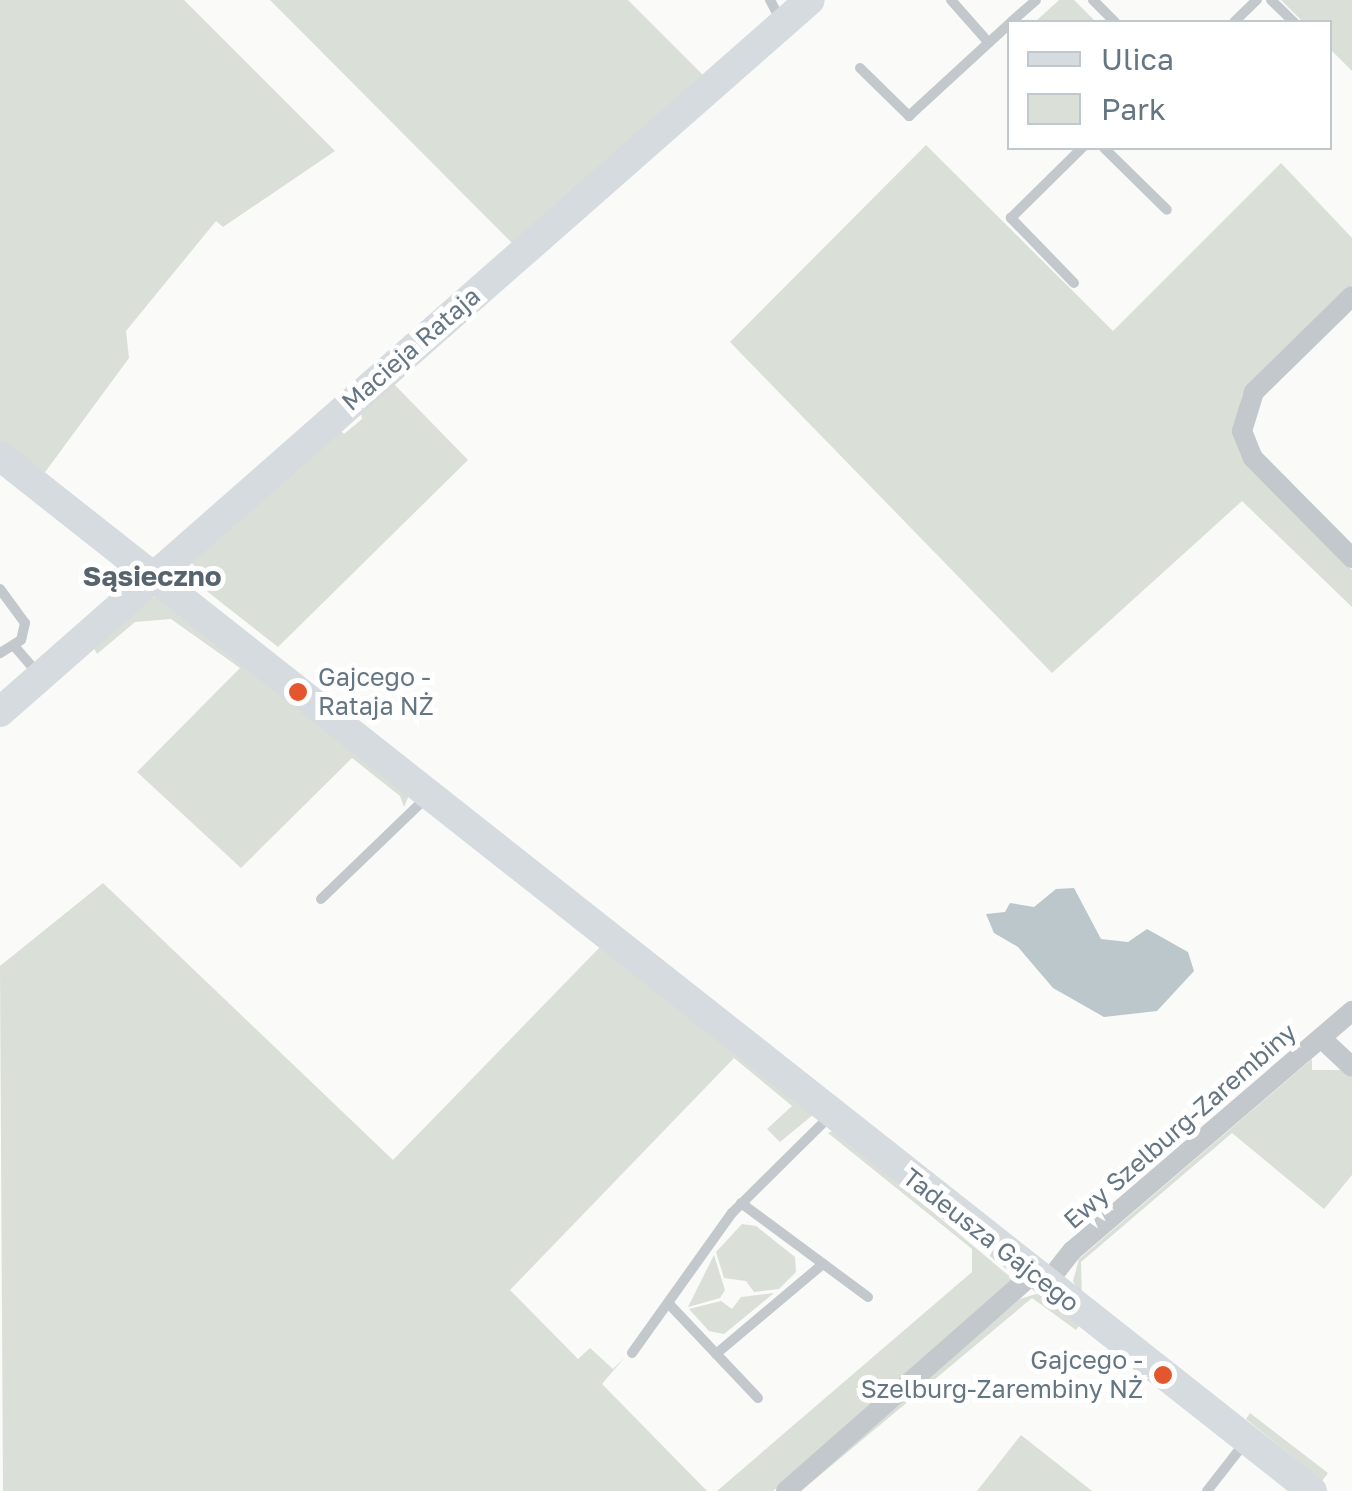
<!DOCTYPE html>
<html>
<head>
<meta charset="utf-8">
<style>
  body { margin:0 }
  #map { position:relative; width:1352px; height:1491px; overflow:hidden; background:#fafaf8; font-family:"Golos Text",sans-serif }
  div>[style] { position:absolute }
  .green>* { inset:0; background:#dadfd7 }
  .water>* { inset:0; background:#bbc7cb }
  .lane>* { height:10px; margin:-5px; padding:0 5px; transform-origin:5px; border-radius:5px; background:#c3c8cc }
  .street>* { height:20px; margin:-10px; padding:0 10px; transform-origin:10px; border-radius:10px; background:#c3c8cc }
  .secondary>* { height:30px; margin:-15px; padding:0 15px; transform-origin:15px; border-radius:15px; background:#d6dbdf }
  .dots>* { width:28px; height:28px; translate:-50% -50%; box-sizing:border-box; border:5px solid #fff; border-radius:50% }
  span { translate:-50% -50%; white-space:nowrap; text-align:center; line-height:1.15; -webkit-text-stroke:10px #fff; paint-order:stroke }
  .street-label { font-size:25px; color:#657683 }
  .poi-label { font-size:25px; color:#657683 }
  .left { translate:0 -50%; text-align:left }
  .right { translate:-100% -50%; text-align:right }
  .neighbourhood-label { font-size:28px; color:#57646e; font-weight:700 }
  .legend { position:absolute; left:1007px; top:20px; width:325px; height:130px; box-sizing:border-box; background:#fff; border:2px solid #c1c8cd; margin:0; padding:12px 18px; list-style:none; font-size:30px; color:#657683 }
  .legend li { display:flex; align-items:center; gap:20px; height:50px }
  .legend b { width:50px; border:2px solid #c1c8cd }
</style>
</head>
<body>
<div id="map">
  <div class="green">
    <div style="clip-path:polygon(0 0,184px 0,335px 151px,223px 227px,216px 221px,126px 331px,129px 358px,43px 475px,0 442px)"></div>
    <div style="clip-path:polygon(270px 0,628px 0,708px 80px,515px 246px)"></div>
    <div style="clip-path:polygon(1059px 0,1074px 0,1096px 22px,1035px 22px)"></div>
    <div style="clip-path:polygon(1281px 0,1352px 0,1352px 71px,1330px 49px,1330px 22px,1303px 22px)"></div>
    <div style="clip-path:polygon(926px 145px,1113px 331px,1281px 163px,1352px 238px,1352px 285px,1242px 395px,1235px 429px,1264px 480px,1352px 570px,1352px 607px,1242px 501px,1052px 673px,730px 342px)"></div>
    <div style="clip-path:polygon(389px 379px,468px 460px,278px 647px,204px 589px,204px 576px,191px 562px,336px 426px,344px 434px,362px 419px,360px 404px)"></div>
    <div style="clip-path:polygon(151px 597px,161px 598px,410px 793px,404px 807px,400px 796px,352px 758px,241px 868px,137px 772px,240px 668px,171px 619px,135px 622px,97px 654px,90px 641px)"></div>
    <div style="clip-path:polygon(103px 883px,393px 1160px,601px 946px,814px 1114px,780px 1142px,767px 1129px,792px 1106px,734px 1058px,510px 1290px,578px 1359px,590px 1348px,613px 1369px,625px 1357px,602px 1384px,707px 1491px,3px 1491px,0 966px)"></div>
    <div style="clip-path:polygon(1312px 1059px,1312px 1070px,1343px 1070px,1352px 1077px,1352px 1175px,1324px 1209px,1232px 1133px,1081px 1262px,1082px 1299px,1073px 1281px,1079px 1259px)"></div>
    <div style="clip-path:polygon(835px 1130px,1014px 1280px,773px 1491px,717px 1491px,972px 1272px,972px 1249px,828px 1133px)"></div>
    <div style="clip-path:polygon(742px 1224px,756px 1226px,795px 1257px,796px 1272px,779px 1289px,754px 1292px,746px 1281px,724px 1278px,716px 1252px)"></div>
    <div style="clip-path:polygon(714px 1255px,725px 1290px,720px 1298px,688px 1307px)"></div>
    <div style="clip-path:polygon(774px 1293px,724px 1334px,709px 1331px,689px 1309px,721px 1301px,732px 1309px,741px 1297px)"></div>
    <div style="clip-path:polygon(1039px 1293px,1081px 1323px,1076px 1330px,1032px 1298px,801px 1491px,943px 1364px,1020px 1299px)"></div>
    <div style="clip-path:polygon(1250px 1413px,1328px 1473px,1322px 1481px,1246px 1419px)"></div>
    <div style="clip-path:polygon(1021px 1435px,1092px 1491px,977px 1491px)"></div>
  </div>
  <div class="water">
    <div style="clip-path:polygon(1074px 888px,1101px 939px,1128px 942px,1147px 929px,1188px 952px,1194px 971px,1157px 1011px,1104px 1017px,1053px 988px,1018px 947px,994px 933px,986px 914px,1005px 912px,1010px 903px,1034px 907px,1056px 889px)"></div>
  </div>
  <div class="lane">
    <div style="left:770px;top:0;width:21px;rotate:62deg"></div>
    <div style="left:951px;top:0;width:57px;rotate:48.5deg"></div>
    <div style="left:1093px;top:0;width:31px;rotate:45deg"></div>
    <div style="left:1271px;top:0;width:32px;rotate:44deg"></div>
    <div style="left:1011px;top:22px;width:33px;rotate:-41deg"></div>
    <div style="left:1234px;top:22px;width:32px;rotate:-44deg"></div>
    <div style="left:860px;top:68px;width:69px;rotate:44.4deg"></div>
    <div style="left:909px;top:116px;width:136px;rotate:-42.6deg"></div>
    <div style="left:1104px;top:148px;width:88px;rotate:44.5deg"></div>
    <div style="left:1074px;top:283px;width:91px;rotate:-134.1deg"></div>
    <div style="left:1011px;top:218px;width:100px;rotate:-44.6deg"></div>
    <div style="left:0;top:589px;width:42px;rotate:53.7deg"></div>
    <div style="left:25px;top:623px;width:17px;rotate:103deg"></div>
    <div style="left:21px;top:640px;width:25px;rotate:148deg"></div>
    <div style="left:15px;top:647px;width:37px;rotate:49deg"></div>
    <div style="left:321px;top:899px;width:149px;rotate:-43.9deg"></div>
    <div style="left:741px;top:1203px;width:158px;rotate:36.5deg"></div>
    <div style="left:670px;top:1305px;width:128px;rotate:46.6deg"></div>
    <div style="left:632px;top:1353px;width:172px;rotate:-54.5deg"></div>
    <div style="left:732px;top:1213px;width:139px;rotate:-44.7deg"></div>
    <div style="left:716px;top:1354px;width:140px;rotate:-40.1deg"></div>
    <div style="left:1207px;top:1491px;width:63px;rotate:-52deg"></div>
  </div>
  <div class="street">
    <div style="left:1352px;top:296px;width:137px;rotate:135.6deg"></div>
    <div style="left:1254px;top:392px;width:41px;rotate:107.1deg"></div>
    <div style="left:1242px;top:431px;width:29px;rotate:68deg"></div>
    <div style="left:1253px;top:458px;width:141px;rotate:45.3deg"></div>
    <div style="left:1321px;top:1038px;width:42px;rotate:43.1deg"></div>
    <div style="left:1046px;top:1284px;width:42px;rotate:-51.8deg"></div>
    <div style="left:1072px;top:1251px;width:369px;rotate:-40.6deg"></div>
    <div style="left:786px;top:1491px;width:329px;rotate:-41.3deg"></div>
  </div>
  <div class="secondary">
    <div style="left:0;top:456px;width:1671px;rotate:38.27deg"></div>
    <div style="left:0;top:712px;width:1078px;rotate:-41.32deg"></div>
  </div>
  <div class="dots">
    <div style="left:298px;top:692px;background:#e4572e"></div>
    <div style="left:1163px;top:1375px;background:#e4572e"></div>
  </div>
  <div class="street-label">
    <span style="left:411px;top:349px;rotate:-41deg">Macieja Rataja</span>
    <span style="left:1180px;top:1126px;rotate:-41deg">Ewy Szelburg-Zarembiny</span>
    <span style="left:991px;top:1240px;rotate:38deg">Tadeusza Gajcego</span>
  </div>
  <div class="poi-label">
    <span class="left" style="left:318px;top:692px">Gajcego -<br>Rataja NŻ</span>
    <span class="right" style="left:1143px;top:1375px">Gajcego -<br>Szelburg-Zarembiny NŻ</span>
  </div>
  <div class="neighbourhood-label">
    <span style="left:152px;top:576px">Sąsieczno</span>
  </div>
  <ul class="legend">
  <li><b style="height:12px;background:#d6dbdf"></b>Ulica</li>
  <li><b style="height:28px;background:#dadfd7"></b>Park</li>
  </ul>
</div>
</body>
</html>
